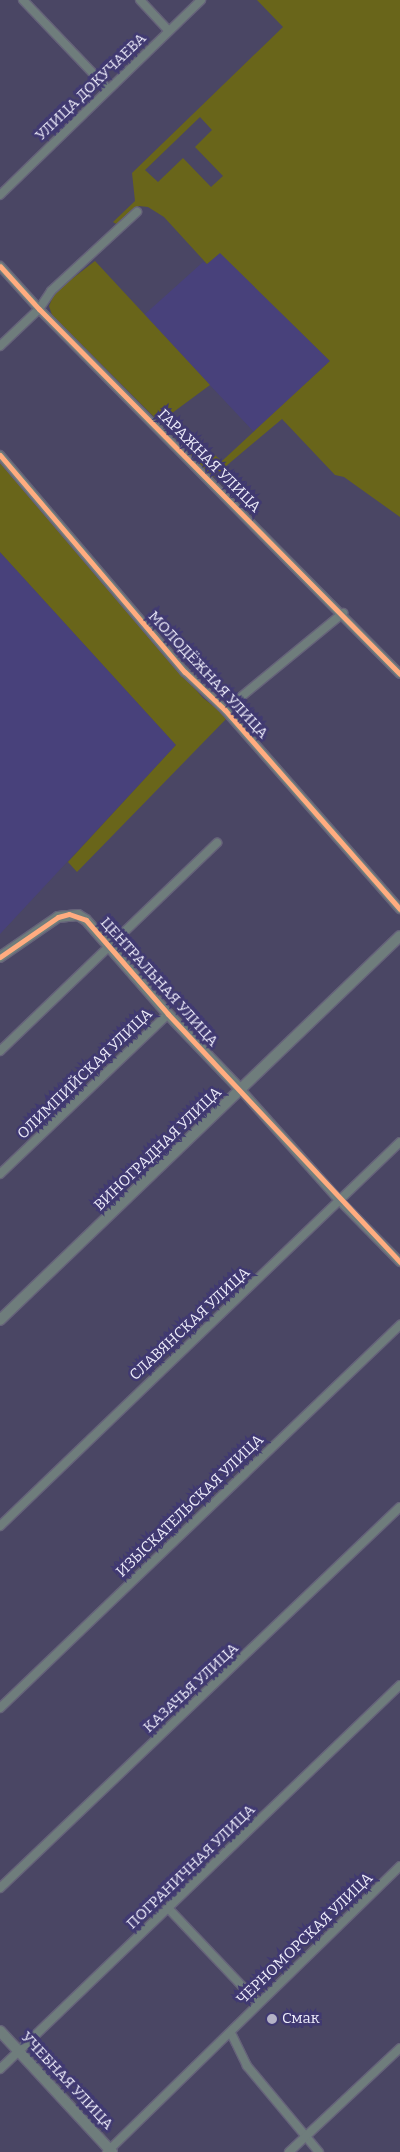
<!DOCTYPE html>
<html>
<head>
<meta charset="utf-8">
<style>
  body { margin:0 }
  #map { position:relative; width:400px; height:2152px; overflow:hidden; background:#4a4664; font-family:Bitter,serif }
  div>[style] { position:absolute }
  .built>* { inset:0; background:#48417b }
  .green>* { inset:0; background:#69651a }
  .roads { filter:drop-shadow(1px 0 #66637a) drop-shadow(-1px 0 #66637a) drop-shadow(0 1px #66637a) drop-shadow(0 -1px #66637a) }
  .minor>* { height:8px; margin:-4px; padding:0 4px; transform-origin:4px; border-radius:4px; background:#6f7d7c }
  .tertiary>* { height:10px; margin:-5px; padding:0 5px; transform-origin:5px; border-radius:5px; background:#6f7d7c }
  .cycleway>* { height:5px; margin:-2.5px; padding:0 2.5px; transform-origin:2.5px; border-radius:2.5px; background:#ffac80 }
  .dots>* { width:14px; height:14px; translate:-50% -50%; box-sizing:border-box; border:2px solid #403971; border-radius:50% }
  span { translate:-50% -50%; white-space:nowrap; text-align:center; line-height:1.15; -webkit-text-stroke:5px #403971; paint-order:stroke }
  .street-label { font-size:15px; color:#eeedfb }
  .poi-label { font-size:15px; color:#eeedfb }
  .left { translate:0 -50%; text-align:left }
</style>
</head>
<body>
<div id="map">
  <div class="built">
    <div style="clip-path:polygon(220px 252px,330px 361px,254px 432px,144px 315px,203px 262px,207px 264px)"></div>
    <div style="clip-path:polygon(0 552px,176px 745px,0 934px)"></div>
  </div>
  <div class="green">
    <div style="clip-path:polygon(evenodd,257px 0,400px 0,400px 517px,344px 477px,335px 475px,282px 419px,213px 477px,191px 455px,183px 439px,192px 437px,222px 461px,330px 361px,220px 253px,207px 264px,164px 217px,148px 207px,139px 206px,118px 225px,113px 222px,135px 201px,132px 173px,283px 27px,257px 0,200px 117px,212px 130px,195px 147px,223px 176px,211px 187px,183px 158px,158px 182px,145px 170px,200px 117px)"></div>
    <div style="clip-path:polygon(95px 261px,210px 385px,164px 419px,157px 420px,52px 315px,49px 306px,55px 292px)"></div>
    <div style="clip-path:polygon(0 461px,203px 698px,228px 717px,77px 872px,68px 862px,176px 745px,0 552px)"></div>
  </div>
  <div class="roads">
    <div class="minor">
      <div style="left:23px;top:0;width:123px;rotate:46.3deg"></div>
      <div style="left:140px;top:0;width:42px;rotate:46.9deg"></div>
      <div style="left:0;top:195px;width:280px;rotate:-44.1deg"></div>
      <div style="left:0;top:266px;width:58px;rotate:47.8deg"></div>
      <div style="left:39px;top:309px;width:513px;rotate:45.32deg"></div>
      <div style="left:0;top:346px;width:54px;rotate:-43.5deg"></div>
      <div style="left:39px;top:309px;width:22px;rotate:-56deg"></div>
      <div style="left:51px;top:291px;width:117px;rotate:-42.6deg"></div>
      <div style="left:0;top:455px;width:285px;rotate:49.6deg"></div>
      <div style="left:185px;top:672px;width:55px;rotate:43.5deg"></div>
      <div style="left:225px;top:710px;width:265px;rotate:48.7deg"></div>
      <div style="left:225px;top:710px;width:153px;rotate:-39.4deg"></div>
      <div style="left:0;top:1051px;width:301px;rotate:-43.8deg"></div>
      <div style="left:241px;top:1090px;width:147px;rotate:48.3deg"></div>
      <div style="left:339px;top:1200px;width:87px;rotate:45.5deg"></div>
      <div style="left:0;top:1174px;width:232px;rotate:-43.6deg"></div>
      <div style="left:0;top:1526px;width:554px;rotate:-43.83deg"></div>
      <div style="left:0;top:1708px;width:554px;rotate:-43.76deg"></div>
      <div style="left:0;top:1888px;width:552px;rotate:-43.61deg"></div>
      <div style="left:168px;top:1908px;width:131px;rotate:46.5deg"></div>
      <div style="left:231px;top:2033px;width:37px;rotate:64deg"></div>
      <div style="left:247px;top:2066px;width:112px;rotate:50.1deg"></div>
      <div style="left:0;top:2069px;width:554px;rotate:-43.83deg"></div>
      <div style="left:107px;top:2152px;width:409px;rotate:-44.3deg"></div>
      <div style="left:289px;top:2152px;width:152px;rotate:-43.1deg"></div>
    </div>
    <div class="tertiary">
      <div style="left:0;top:957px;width:70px;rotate:-34.6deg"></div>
      <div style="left:58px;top:917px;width:20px;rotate:-6deg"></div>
      <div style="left:78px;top:915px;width:9px;rotate:32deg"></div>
      <div style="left:86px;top:920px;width:125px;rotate:48.9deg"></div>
      <div style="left:168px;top:1014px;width:105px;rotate:46.2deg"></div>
      <div style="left:0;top:1320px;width:554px;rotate:-43.83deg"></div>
      <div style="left:0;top:2031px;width:165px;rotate:47.2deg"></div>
    </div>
  </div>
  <div class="cycleway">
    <div style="left:0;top:266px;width:58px;rotate:47.8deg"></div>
    <div style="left:39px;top:309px;width:513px;rotate:45.32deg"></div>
    <div style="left:0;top:455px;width:285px;rotate:49.6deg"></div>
    <div style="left:185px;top:672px;width:55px;rotate:43.5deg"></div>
    <div style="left:225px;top:710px;width:265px;rotate:48.7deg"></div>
    <div style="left:0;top:957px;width:70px;rotate:-34.6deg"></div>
    <div style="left:58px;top:917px;width:11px;rotate:-15deg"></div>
    <div style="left:69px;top:914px;width:18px;rotate:19deg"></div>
    <div style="left:86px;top:920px;width:125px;rotate:48.9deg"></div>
    <div style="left:168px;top:1014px;width:340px;rotate:46.9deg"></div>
  </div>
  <div class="dots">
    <div style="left:272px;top:2019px;background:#b5b3c6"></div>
  </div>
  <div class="street-label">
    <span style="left:91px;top:87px;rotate:-44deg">УЛИЦА ДОКУЧАЕВА</span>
    <span style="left:209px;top:461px;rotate:45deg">ГАРАЖНАЯ УЛИЦА</span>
    <span style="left:208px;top:675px;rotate:47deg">МОЛОДЁЖНАЯ УЛИЦА</span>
    <span style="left:159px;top:982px;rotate:48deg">ЦЕНТРАЛЬНАЯ УЛИЦА</span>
    <span style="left:85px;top:1074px;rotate:-44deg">ОЛИМПИЙСКАЯ УЛИЦА</span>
    <span style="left:158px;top:1149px;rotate:-44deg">ВИНОГРАДНАЯ УЛИЦА</span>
    <span style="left:190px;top:1324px;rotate:-43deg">СЛАВЯНСКАЯ УЛИЦА</span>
    <span style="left:190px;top:1506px;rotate:-44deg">ИЗЫСКАТЕЛЬСКАЯ УЛИЦА</span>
    <span style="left:191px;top:1688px;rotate:-43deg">КАЗАЧЬЯ УЛИЦА</span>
    <span style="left:191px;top:1867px;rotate:-44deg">ПОГРАНИЧНАЯ УЛИЦА</span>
    <span style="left:305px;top:1939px;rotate:-44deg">ЧЕРНОМОРСКАЯ УЛИЦА</span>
    <span style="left:67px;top:2081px;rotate:47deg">УЧЕБНАЯ УЛИЦА</span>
  </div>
  <div class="poi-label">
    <span class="left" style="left:282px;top:2019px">Смак</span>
  </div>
</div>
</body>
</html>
